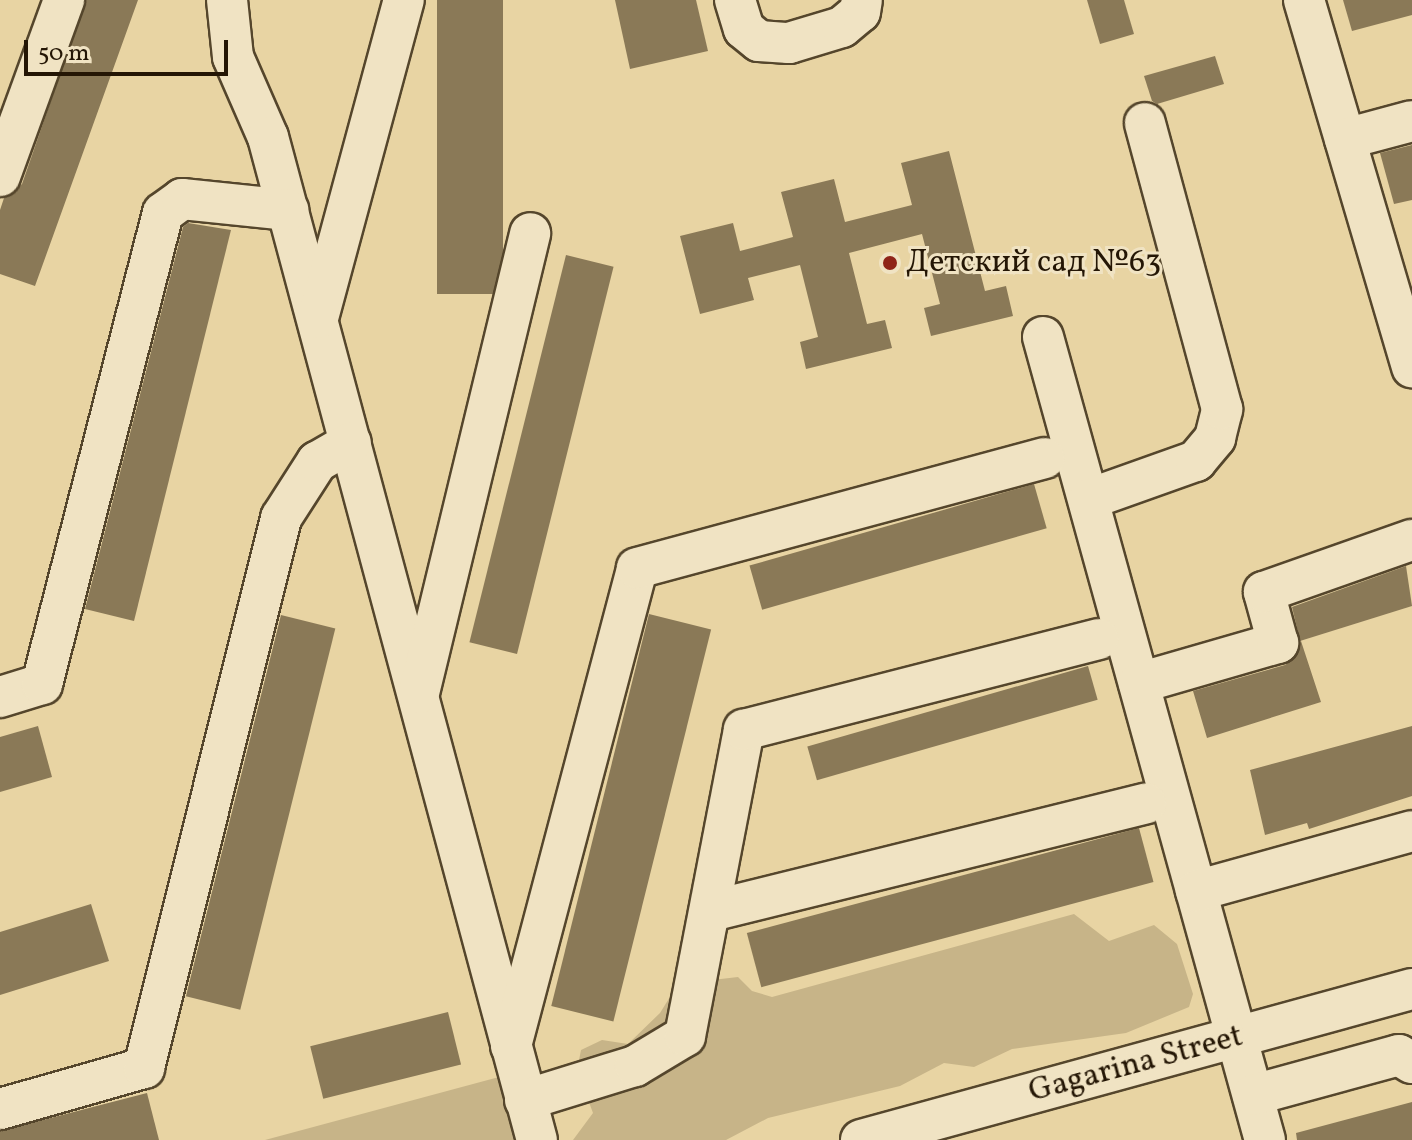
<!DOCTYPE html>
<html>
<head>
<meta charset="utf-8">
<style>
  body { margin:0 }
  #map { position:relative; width:1412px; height:1140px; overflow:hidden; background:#e8d4a3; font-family:Vollkorn,serif }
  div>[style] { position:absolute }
  .green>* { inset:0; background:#c7b488 }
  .building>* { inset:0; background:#8a7957; transform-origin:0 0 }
  .roads { filter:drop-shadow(2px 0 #55462c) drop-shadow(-2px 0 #55462c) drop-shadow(0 2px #55462c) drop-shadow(0 -2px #55462c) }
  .minor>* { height:40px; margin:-20px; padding:0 20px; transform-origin:20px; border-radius:20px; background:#f0e3c3 }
  .dots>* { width:22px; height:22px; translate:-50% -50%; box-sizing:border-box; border:4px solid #f0e3c3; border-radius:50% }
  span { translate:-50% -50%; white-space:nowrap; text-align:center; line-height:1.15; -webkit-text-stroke:6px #f0e3c3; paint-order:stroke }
  .poi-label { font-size:32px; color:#241605 }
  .left { translate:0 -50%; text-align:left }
  .street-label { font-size:32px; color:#241605 }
  .scale { position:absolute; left:24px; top:40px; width:204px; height:36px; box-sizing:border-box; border:4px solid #241605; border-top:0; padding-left:10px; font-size:24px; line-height:28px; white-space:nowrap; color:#241605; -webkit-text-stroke:6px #f0e3c3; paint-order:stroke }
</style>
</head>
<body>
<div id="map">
  <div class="green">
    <div style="clip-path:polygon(1074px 914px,1109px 941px,1154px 925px,1177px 944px,1193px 994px,1189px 1007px,1126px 1033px,1012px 1049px,974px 1067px,944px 1063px,900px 1086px,768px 1118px,726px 1140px,573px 1140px,593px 1113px,577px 1070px,581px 1050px,602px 1040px,628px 1044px,660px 1013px,678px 984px,738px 977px,752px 991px,772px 997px)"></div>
    <div style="clip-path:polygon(499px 1077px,520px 1140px,265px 1140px)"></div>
  </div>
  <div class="building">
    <div style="clip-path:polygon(86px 0,138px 0,35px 286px,0 274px,0 210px,4px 198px,22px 184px)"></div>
    <div style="left:437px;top:0;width:66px;height:294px"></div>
    <div style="clip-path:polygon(615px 0,696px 0,708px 51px,630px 69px)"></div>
    <div style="clip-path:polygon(1087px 0,1124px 0,1134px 34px,1100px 44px)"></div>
    <div style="clip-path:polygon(1343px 0,1412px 0,1412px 15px,1352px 31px)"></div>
    <div style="clip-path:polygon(1215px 56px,1224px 84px,1157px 104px,1152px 101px,1144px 76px)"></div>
    <div style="clip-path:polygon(1412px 145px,1412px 200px,1394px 204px,1380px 153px)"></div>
    <div style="clip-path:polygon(949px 151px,985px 291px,1006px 286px,1013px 316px,931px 336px,924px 308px,940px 304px,922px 234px,849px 253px,867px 324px,885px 320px,892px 348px,806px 369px,800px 342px,818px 337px,800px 265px,748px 278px,754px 300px,700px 314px,680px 236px,733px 223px,740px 251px,793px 237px,781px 192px,834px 179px,845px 222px,912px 205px,901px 163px)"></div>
    <div style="clip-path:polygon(188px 223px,231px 230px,134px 621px,85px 609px,183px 227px)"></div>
    <div style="left:566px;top:255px;width:49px;height:399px;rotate:14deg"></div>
    <div style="left:1034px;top:484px;width:46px;height:296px;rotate:74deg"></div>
    <div style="clip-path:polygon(1406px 566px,1412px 606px,1300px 641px,1292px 607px)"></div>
    <div style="left:649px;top:614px;width:64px;height:404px;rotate:14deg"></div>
    <div style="left:281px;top:615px;width:56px;height:393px;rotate:14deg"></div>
    <div style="clip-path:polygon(1301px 641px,1321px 702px,1207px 738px,1193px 691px,1285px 665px,1295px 658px)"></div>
    <div style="left:1088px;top:666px;width:35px;height:292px;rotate:74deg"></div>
    <div style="clip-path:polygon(38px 726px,52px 777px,0 792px,0 737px)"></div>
    <div style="clip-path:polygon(1412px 726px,1412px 796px,1309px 829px,1307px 823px,1265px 835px,1250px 770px)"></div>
    <div style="left:1139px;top:828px;width:56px;height:406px;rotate:75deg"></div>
    <div style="clip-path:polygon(91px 904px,109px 961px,0 995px,0 932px)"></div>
    <div style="left:448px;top:1012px;width:54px;height:142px;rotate:76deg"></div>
    <div style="clip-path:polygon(147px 1093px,159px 1140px,0 1140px,0 1131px)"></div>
    <div style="clip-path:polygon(1412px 1102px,1412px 1140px,1297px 1140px,1296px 1133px)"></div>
  </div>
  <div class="roads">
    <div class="minor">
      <div style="left:227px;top:0;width:57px;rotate:84deg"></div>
      <div style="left:233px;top:57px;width:87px;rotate:66.4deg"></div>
      <div style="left:268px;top:137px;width:1038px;rotate:74.99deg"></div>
      <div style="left:735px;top:0;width:30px;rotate:73deg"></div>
      <div style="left:744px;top:29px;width:19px;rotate:39deg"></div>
      <div style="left:759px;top:41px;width:30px;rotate:4deg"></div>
      <div style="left:789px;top:43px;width:55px;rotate:-16.8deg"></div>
      <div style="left:842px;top:27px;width:23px;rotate:-40deg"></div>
      <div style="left:860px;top:12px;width:12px;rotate:-81deg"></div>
      <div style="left:1304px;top:0;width:383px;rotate:73.6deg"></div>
      <div style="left:1345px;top:139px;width:69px;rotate:-15deg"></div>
      <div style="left:0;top:176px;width:187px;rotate:-70deg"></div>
      <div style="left:318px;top:318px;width:329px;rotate:-74.9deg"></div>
      <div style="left:1043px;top:337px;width:833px;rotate:74.55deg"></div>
      <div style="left:1089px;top:499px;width:114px;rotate:-19.6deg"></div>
      <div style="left:1196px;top:461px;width:30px;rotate:-50deg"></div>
      <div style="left:1215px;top:438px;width:30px;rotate:-76deg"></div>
      <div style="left:1222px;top:409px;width:296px;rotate:-105.1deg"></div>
      <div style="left:1139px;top:683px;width:145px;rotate:-16.1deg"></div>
      <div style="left:1278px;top:643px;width:53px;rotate:-105.4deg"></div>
      <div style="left:1264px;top:592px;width:157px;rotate:-19.4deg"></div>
      <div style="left:419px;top:693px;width:473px;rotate:-76.4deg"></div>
      <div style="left:0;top:697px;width:44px;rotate:-17.2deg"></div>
      <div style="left:42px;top:684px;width:486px;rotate:-75.6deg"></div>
      <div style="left:163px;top:213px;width:24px;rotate:-36deg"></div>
      <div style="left:182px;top:199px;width:107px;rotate:5.9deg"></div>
      <div style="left:1196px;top:891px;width:224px;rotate:-15.5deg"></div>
      <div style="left:711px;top:911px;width:448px;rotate:-13.9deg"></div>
      <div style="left:511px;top:1046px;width:494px;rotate:-75.2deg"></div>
      <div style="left:637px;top:568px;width:422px;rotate:-15.1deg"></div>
      <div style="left:1253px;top:1095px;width:151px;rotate:-15.3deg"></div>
      <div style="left:1399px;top:1055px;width:15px;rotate:32deg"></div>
      <div style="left:525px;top:1100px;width:115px;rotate:-17.2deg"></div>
      <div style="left:635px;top:1066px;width:58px;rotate:-31deg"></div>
      <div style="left:685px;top:1036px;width:312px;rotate:-79.1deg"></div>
      <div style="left:744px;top:730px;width:366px;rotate:-14.4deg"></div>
      <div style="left:0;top:1109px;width:150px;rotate:-15.9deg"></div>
      <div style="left:144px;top:1068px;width:567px;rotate:-76.01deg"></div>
      <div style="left:281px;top:518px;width:67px;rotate:-57.3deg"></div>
      <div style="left:317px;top:462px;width:39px;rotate:-30deg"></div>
      <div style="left:861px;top:1140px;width:571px;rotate:-15.33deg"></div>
    </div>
  </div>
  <div class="dots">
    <div style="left:890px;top:263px;background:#8f2418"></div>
  </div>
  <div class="poi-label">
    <span class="left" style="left:906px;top:263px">Детский сад №63</span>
  </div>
  <div class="street-label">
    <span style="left:1136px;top:1065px;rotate:-15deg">Gagarina Street</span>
  </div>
  <div class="scale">50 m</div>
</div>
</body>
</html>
